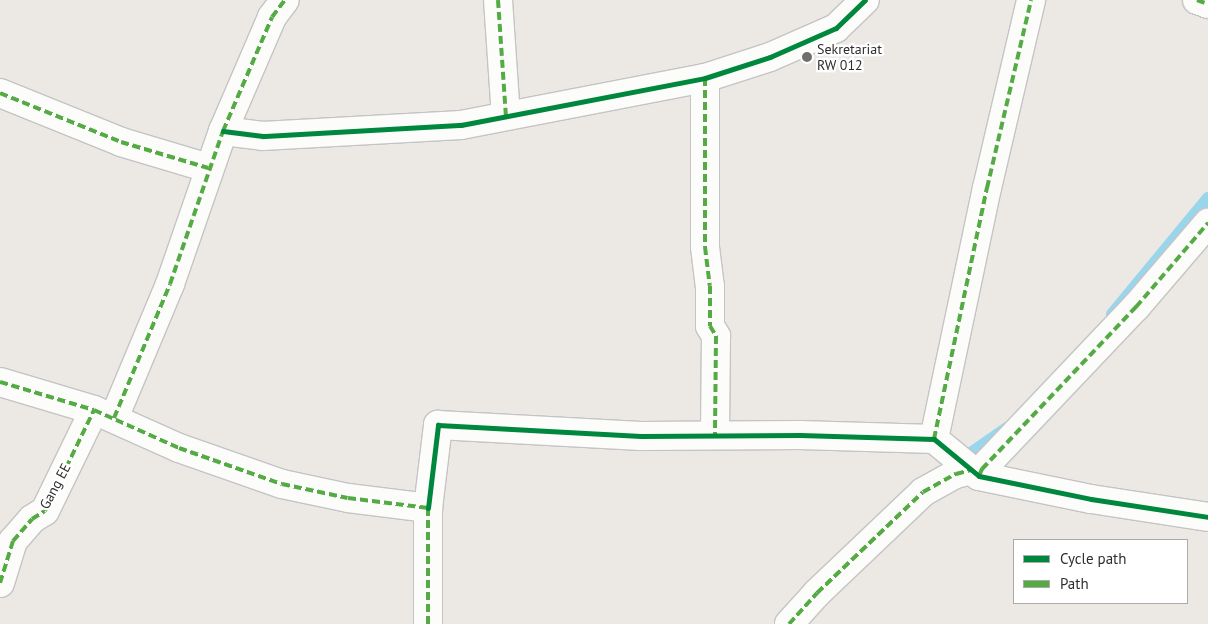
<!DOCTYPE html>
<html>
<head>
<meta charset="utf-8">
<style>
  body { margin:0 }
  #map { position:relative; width:1208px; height:624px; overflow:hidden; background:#ece8e4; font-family:"PT Sans",sans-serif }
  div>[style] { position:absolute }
  .stream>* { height:12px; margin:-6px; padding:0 6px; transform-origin:6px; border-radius:6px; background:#99d6ec }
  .roads { filter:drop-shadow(1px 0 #c5c4c5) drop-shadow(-1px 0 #c5c4c5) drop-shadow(0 1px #c5c4c5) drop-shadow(0 -1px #c5c4c5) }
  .street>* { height:28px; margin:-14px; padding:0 14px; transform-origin:14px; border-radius:14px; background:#fcfcfb }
  .quiet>* { height:4px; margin-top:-2px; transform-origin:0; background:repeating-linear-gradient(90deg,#54ab44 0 8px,transparent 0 12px) }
  .cycleway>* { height:5px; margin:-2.5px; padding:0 2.5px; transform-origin:2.5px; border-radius:2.5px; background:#00873e }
  .dots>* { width:14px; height:14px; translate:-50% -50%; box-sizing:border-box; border:2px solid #fff; border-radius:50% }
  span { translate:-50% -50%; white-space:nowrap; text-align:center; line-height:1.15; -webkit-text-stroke:4.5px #fff; paint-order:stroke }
  .poi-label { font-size:14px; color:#2e2e2e }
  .left { translate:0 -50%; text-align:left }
  .street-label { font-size:14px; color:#2e2e2e }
  .legend { position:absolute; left:1013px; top:539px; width:175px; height:65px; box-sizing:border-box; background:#fff; border:1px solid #ababab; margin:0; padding:6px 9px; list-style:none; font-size:15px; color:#2e2e2e }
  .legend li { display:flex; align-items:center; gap:10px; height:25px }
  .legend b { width:25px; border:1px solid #ababab }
</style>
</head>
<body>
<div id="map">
  <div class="stream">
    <div style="left:1112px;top:314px;width:151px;rotate:-50.4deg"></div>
    <div style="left:958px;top:462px;width:60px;rotate:-34.8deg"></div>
  </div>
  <div class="roads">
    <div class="street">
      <div style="left:498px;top:0;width:116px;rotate:86.1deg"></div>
      <div style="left:1197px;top:0;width:12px;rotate:20deg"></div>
      <div style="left:705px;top:78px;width:169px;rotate:90deg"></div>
      <div style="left:705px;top:247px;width:39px;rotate:83deg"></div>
      <div style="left:710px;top:286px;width:40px;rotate:90deg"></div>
      <div style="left:710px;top:326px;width:12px;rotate:59deg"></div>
      <div style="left:716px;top:336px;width:99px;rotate:90.6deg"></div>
      <div style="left:0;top:93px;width:131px;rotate:22deg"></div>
      <div style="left:121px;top:142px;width:91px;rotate:16.6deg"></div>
      <div style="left:223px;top:131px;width:40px;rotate:7.1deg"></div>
      <div style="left:263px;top:136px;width:198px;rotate:-3.2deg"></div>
      <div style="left:461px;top:125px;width:248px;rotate:-10.9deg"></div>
      <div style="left:705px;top:78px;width:68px;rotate:-17.9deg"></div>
      <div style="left:770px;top:57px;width:72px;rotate:-23.7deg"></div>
      <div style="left:836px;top:28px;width:40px;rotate:-44deg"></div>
      <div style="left:0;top:382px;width:98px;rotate:16.6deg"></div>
      <div style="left:94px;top:410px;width:93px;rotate:24.1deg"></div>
      <div style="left:179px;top:448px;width:109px;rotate:19.3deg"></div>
      <div style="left:282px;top:484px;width:67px;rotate:12deg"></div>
      <div style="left:348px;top:498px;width:81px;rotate:7.1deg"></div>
      <div style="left:428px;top:508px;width:116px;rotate:90deg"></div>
      <div style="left:114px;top:418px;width:145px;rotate:-67.3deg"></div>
      <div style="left:170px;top:284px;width:162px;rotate:-70.9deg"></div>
      <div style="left:223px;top:131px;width:124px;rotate:-66.7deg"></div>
      <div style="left:272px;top:17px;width:21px;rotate:-53deg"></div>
      <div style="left:934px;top:439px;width:257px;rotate:-78.1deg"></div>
      <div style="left:987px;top:188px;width:193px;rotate:-76.8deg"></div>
      <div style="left:979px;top:476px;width:8px;rotate:-67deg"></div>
      <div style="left:982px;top:469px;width:224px;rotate:-46.5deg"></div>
      <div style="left:1136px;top:307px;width:111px;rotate:-49.4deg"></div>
      <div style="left:428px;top:508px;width:84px;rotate:-83.1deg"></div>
      <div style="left:438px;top:425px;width:203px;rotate:3.1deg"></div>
      <div style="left:641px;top:436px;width:159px;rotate:-0.4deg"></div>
      <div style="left:800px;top:435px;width:134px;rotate:1.7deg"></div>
      <div style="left:934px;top:439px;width:58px;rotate:39.4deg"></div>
      <div style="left:979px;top:476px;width:114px;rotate:11.6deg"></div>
      <div style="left:1091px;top:499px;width:118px;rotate:8.7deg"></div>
      <div style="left:0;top:583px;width:44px;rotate:-72.8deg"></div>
      <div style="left:13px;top:541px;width:29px;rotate:-49deg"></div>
      <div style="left:32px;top:519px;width:15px;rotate:-32deg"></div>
      <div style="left:45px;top:511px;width:112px;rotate:-64.1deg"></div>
      <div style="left:789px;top:624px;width:42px;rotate:-47.9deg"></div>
      <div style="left:817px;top:593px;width:146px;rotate:-43.6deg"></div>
      <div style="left:923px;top:492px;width:38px;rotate:-29deg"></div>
      <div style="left:956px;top:474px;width:16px;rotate:-15deg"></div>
    </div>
  </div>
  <div class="quiet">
    <div style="left:498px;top:0;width:116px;rotate:86.1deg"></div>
    <div style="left:1197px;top:0;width:12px;rotate:20deg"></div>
    <div style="left:705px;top:78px;width:169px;rotate:90deg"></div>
    <div style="left:705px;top:247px;width:39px;rotate:83deg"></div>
    <div style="left:710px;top:286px;width:40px;rotate:90deg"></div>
    <div style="left:710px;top:326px;width:12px;rotate:59deg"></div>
    <div style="left:716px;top:336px;width:99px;rotate:90.6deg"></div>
    <div style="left:0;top:93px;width:131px;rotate:22deg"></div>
    <div style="left:121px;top:142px;width:91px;rotate:16.6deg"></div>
    <div style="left:0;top:382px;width:98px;rotate:16.6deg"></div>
    <div style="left:94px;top:410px;width:93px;rotate:24.1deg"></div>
    <div style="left:179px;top:448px;width:109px;rotate:19.3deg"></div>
    <div style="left:282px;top:484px;width:67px;rotate:12deg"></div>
    <div style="left:348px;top:498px;width:81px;rotate:7.1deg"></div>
    <div style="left:428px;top:508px;width:116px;rotate:90deg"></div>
    <div style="left:114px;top:418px;width:145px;rotate:-67.3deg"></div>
    <div style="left:170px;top:284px;width:162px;rotate:-70.9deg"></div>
    <div style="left:223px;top:131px;width:124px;rotate:-66.7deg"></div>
    <div style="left:272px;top:17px;width:21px;rotate:-53deg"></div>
    <div style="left:934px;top:439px;width:257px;rotate:-78.1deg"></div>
    <div style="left:987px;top:188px;width:193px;rotate:-76.8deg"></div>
    <div style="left:979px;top:476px;width:8px;rotate:-67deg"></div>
    <div style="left:982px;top:469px;width:224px;rotate:-46.5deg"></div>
    <div style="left:1136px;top:307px;width:111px;rotate:-49.4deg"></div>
    <div style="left:0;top:583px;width:44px;rotate:-72.8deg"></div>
    <div style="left:13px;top:541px;width:29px;rotate:-49deg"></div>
    <div style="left:32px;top:519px;width:15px;rotate:-32deg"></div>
    <div style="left:45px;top:511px;width:112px;rotate:-64.1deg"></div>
    <div style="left:789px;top:624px;width:42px;rotate:-47.9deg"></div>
    <div style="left:817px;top:593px;width:146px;rotate:-43.6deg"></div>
    <div style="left:923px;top:492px;width:38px;rotate:-29deg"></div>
    <div style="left:956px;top:474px;width:16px;rotate:-15deg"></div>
  </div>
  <div class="cycleway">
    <div style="left:223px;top:131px;width:40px;rotate:7.1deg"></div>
    <div style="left:263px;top:136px;width:198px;rotate:-3.2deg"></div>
    <div style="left:461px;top:125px;width:248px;rotate:-10.9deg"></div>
    <div style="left:705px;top:78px;width:68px;rotate:-17.9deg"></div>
    <div style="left:770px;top:57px;width:72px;rotate:-23.7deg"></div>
    <div style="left:836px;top:28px;width:40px;rotate:-44deg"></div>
    <div style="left:428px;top:508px;width:84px;rotate:-83.1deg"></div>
    <div style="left:438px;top:425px;width:203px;rotate:3.1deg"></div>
    <div style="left:641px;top:436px;width:159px;rotate:-0.4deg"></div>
    <div style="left:800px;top:435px;width:134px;rotate:1.7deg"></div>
    <div style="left:934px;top:439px;width:58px;rotate:39.4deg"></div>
    <div style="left:979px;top:476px;width:114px;rotate:11.6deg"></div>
    <div style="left:1091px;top:499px;width:118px;rotate:8.7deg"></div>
  </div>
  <div class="dots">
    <div style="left:807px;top:57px;background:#706f6e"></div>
  </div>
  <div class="poi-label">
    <span class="left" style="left:817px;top:57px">Sekretariat<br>RW 012</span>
  </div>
  <div class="street-label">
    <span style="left:55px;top:486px;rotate:-62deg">Gang EE</span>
  </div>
  <ul class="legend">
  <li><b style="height:6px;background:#00873e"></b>Cycle path</li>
  <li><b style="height:6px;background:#54ab44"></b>Path</li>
  </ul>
</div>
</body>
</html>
